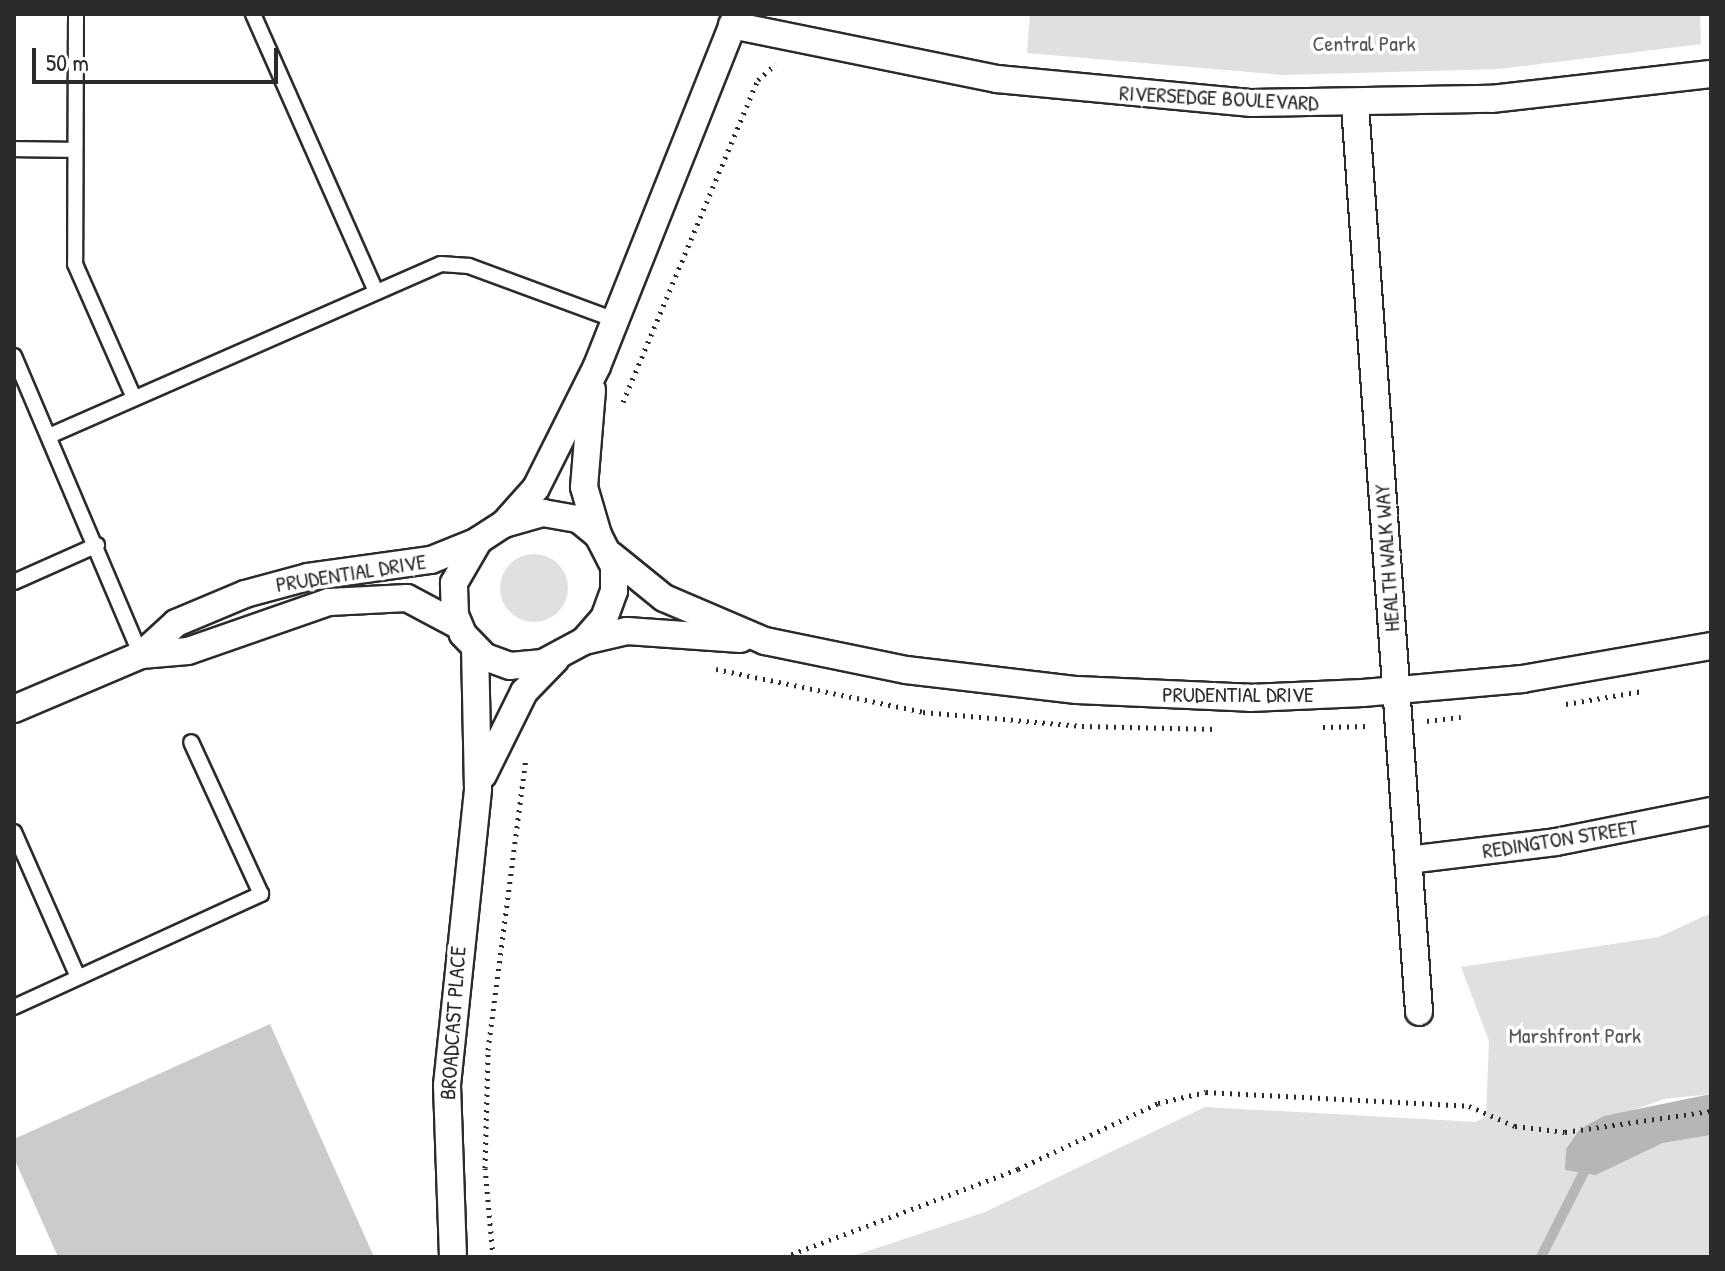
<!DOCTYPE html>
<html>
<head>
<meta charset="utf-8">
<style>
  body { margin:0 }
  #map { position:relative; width:1725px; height:1271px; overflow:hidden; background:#fff; font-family:"Patrick Hand",sans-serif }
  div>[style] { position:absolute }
  .green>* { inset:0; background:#e0e0e0 }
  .round { border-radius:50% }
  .water>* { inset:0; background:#b6b6b6 }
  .stream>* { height:10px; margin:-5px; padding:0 5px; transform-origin:5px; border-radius:5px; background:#b6b6b6 }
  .building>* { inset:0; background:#cbcbcb }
  .path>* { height:5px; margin-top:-2.5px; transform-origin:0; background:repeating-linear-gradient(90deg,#2b2b2b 0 2px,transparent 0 8px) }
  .roads { filter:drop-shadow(2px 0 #2b2b2b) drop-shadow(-2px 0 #2b2b2b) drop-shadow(0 2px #2b2b2b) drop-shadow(0 -2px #2b2b2b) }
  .service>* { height:14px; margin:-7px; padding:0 7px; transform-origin:7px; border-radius:7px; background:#fff }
  .minor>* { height:26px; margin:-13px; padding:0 13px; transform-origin:13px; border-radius:13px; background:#fff }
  span { translate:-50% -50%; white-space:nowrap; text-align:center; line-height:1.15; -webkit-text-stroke:7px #fff; paint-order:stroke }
  .park-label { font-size:22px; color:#585858 }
  .street-label { font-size:22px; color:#2b2b2b }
  .frame { position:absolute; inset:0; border:16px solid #2b2b2b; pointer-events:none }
  .scale { position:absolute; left:32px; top:48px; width:246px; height:36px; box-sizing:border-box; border:4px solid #2b2b2b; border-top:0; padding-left:10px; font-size:24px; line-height:28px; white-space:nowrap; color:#2b2b2b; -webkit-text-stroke:6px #fff; paint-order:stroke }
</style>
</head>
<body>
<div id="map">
  <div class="green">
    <div style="clip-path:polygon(1030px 14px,1700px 14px,1701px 44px,1499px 69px,1283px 75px,1027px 53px)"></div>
    <div class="round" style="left:500px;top:554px;width:68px;height:68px"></div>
    <div style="clip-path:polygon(1711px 913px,1711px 1094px,1664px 1099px,1580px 1129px,1596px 1175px,1663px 1143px,1711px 1135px,1711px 1257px,850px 1257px,985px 1212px,1205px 1107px,1476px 1122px,1486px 1116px,1489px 1041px,1461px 967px,1659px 937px)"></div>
  </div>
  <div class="water">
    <div style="clip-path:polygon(1711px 1094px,1711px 1135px,1663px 1143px,1596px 1175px,1565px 1170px,1566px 1149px,1580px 1129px,1604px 1116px)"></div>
  </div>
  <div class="stream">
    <div style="left:1541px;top:1257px;width:102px;rotate:-63.2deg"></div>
  </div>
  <div class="building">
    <div style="clip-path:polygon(270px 1024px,374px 1257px,58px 1257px,14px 1158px,14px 1139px)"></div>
  </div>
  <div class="path">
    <div style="left:623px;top:402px;width:349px;rotate:-67.3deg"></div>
    <div style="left:758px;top:80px;width:24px;rotate:-42deg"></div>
    <div style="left:716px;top:669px;width:211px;rotate:11.7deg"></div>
    <div style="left:923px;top:712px;width:160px;rotate:5deg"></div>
    <div style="left:1082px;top:726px;width:135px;rotate:1.3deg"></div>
    <div style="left:1566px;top:704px;width:78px;rotate:-9.6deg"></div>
    <div style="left:1427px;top:721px;width:34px;rotate:-7deg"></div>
    <div style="left:1323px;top:727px;width:46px;rotate:-1.2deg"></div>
    <div style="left:493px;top:1257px;width:89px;rotate:-95.1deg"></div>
    <div style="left:485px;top:1168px;width:118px;rotate:-88.5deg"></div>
    <div style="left:488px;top:1050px;width:295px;rotate:-82.6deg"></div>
    <div style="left:784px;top:1257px;width:250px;rotate:-20.6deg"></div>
    <div style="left:1018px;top:1169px;width:155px;rotate:-25.2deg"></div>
    <div style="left:1158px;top:1103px;width:49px;rotate:-12.9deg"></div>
    <div style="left:1206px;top:1092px;width:263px;rotate:3deg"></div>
    <div style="left:1469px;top:1106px;width:50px;rotate:23.5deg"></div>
    <div style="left:1515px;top:1126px;width:50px;rotate:6.8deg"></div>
    <div style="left:1565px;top:1132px;width:148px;rotate:-8.2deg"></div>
  </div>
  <div class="roads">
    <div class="service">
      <div style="left:76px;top:14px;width:250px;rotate:90.2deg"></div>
      <div style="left:75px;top:264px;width:146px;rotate:66.2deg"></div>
      <div style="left:253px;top:14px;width:303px;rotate:66.1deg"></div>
      <div style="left:14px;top:149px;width:61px;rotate:0.9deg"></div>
      <div style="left:14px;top:356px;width:325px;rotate:67deg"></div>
      <div style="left:49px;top:436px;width:428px;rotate:-23.7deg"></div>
      <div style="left:441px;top:264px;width:28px;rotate:4deg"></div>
      <div style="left:469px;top:266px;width:156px;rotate:20.3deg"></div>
      <div style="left:14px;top:582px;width:91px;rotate:-24deg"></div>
      <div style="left:14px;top:832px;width:158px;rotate:66.2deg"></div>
      <div style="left:14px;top:1007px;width:272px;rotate:-24.6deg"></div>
      <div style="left:261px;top:894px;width:167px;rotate:-114.7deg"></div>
    </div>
    <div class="minor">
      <div style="left:732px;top:25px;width:270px;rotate:11.5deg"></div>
      <div style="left:997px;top:79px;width:256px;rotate:5.4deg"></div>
      <div style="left:1252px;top:103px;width:239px;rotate:-1deg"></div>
      <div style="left:1491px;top:99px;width:221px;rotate:-6.5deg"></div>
      <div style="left:1355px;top:105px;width:909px;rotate:85.96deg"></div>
      <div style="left:592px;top:390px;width:97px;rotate:94.7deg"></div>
      <div style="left:584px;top:487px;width:50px;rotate:73.7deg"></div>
      <div style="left:543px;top:513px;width:36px;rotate:10deg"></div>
      <div style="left:578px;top:519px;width:26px;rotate:39deg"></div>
      <div style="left:598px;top:535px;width:35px;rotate:63deg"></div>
      <div style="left:614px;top:566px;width:25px;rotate:90deg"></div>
      <div style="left:614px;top:591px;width:29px;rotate:110deg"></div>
      <div style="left:604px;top:618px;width:30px;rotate:131deg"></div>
      <div style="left:584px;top:641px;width:47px;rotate:151.8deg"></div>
      <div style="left:543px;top:663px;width:33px;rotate:175deg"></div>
      <div style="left:510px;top:666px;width:27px;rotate:-160deg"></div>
      <div style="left:485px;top:657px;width:32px;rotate:-134deg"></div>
      <div style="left:463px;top:634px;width:21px;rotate:-113deg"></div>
      <div style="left:455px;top:615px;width:32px;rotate:-92deg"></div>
      <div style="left:454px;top:583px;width:50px;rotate:-59.8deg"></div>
      <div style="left:479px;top:540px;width:30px;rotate:-33deg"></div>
      <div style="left:504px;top:524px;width:41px;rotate:-15.8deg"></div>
      <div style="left:504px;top:524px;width:48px;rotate:-48.4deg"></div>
      <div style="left:536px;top:488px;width:136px;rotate:-63.4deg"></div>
      <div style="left:597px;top:366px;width:379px;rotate:-68.3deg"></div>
      <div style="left:611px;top:555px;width:68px;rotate:39.1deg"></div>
      <div style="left:664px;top:598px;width:110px;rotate:23.1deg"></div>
      <div style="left:765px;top:641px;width:144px;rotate:11.6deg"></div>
      <div style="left:906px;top:670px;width:172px;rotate:6.7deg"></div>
      <div style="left:1077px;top:690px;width:173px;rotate:2.6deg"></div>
      <div style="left:1250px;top:698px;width:113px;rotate:-2.5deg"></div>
      <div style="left:1363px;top:693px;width:160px;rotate:-5deg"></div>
      <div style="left:1522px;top:679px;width:192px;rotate:-9.9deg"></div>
      <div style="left:584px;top:641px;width:44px;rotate:-13.1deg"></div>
      <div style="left:627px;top:631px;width:114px;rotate:4deg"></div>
      <div style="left:141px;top:655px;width:47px;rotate:-42.4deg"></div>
      <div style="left:176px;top:623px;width:75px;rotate:-22.8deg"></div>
      <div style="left:245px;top:594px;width:65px;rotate:-15.1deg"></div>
      <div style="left:308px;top:577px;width:124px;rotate:-7.9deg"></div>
      <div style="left:431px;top:560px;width:48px;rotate:-21.8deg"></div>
      <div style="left:14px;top:709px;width:138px;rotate:-23deg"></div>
      <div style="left:141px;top:655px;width:47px;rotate:-4.9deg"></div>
      <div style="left:188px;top:651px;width:149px;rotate:-19.2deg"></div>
      <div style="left:329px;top:602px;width:78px;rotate:-2.9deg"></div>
      <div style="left:407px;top:598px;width:58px;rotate:27.9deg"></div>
      <div style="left:483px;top:775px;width:93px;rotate:-63.7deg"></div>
      <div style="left:524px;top:692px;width:45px;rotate:-45.9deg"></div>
      <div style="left:1408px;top:860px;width:149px;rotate:-6.9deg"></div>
      <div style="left:1556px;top:842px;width:158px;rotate:-11.3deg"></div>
      <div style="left:453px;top:1257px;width:172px;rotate:-92deg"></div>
      <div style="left:447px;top:1085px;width:298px;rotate:-84deg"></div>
      <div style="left:478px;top:789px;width:140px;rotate:-91.2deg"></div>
    </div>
  </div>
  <div class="park-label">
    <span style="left:1364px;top:44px">Central Park</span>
    <span style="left:1575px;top:1036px">Marshfront Park</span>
  </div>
  <div class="street-label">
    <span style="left:1219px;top:98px;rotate:3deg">RIVERSEDGE BOULEVARD</span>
    <span style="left:1387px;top:558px;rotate:-94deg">HEALTH WALK WAY</span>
    <span style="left:351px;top:573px;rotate:-9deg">PRUDENTIAL DRIVE</span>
    <span style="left:1238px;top:695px">PRUDENTIAL DRIVE</span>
    <span style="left:1560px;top:839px;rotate:-9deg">REDINGTON STREET</span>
    <span style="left:453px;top:1023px;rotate:-86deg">BROADCAST PLACE</span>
  </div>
  <div class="frame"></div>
  <div class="scale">50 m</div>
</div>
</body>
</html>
